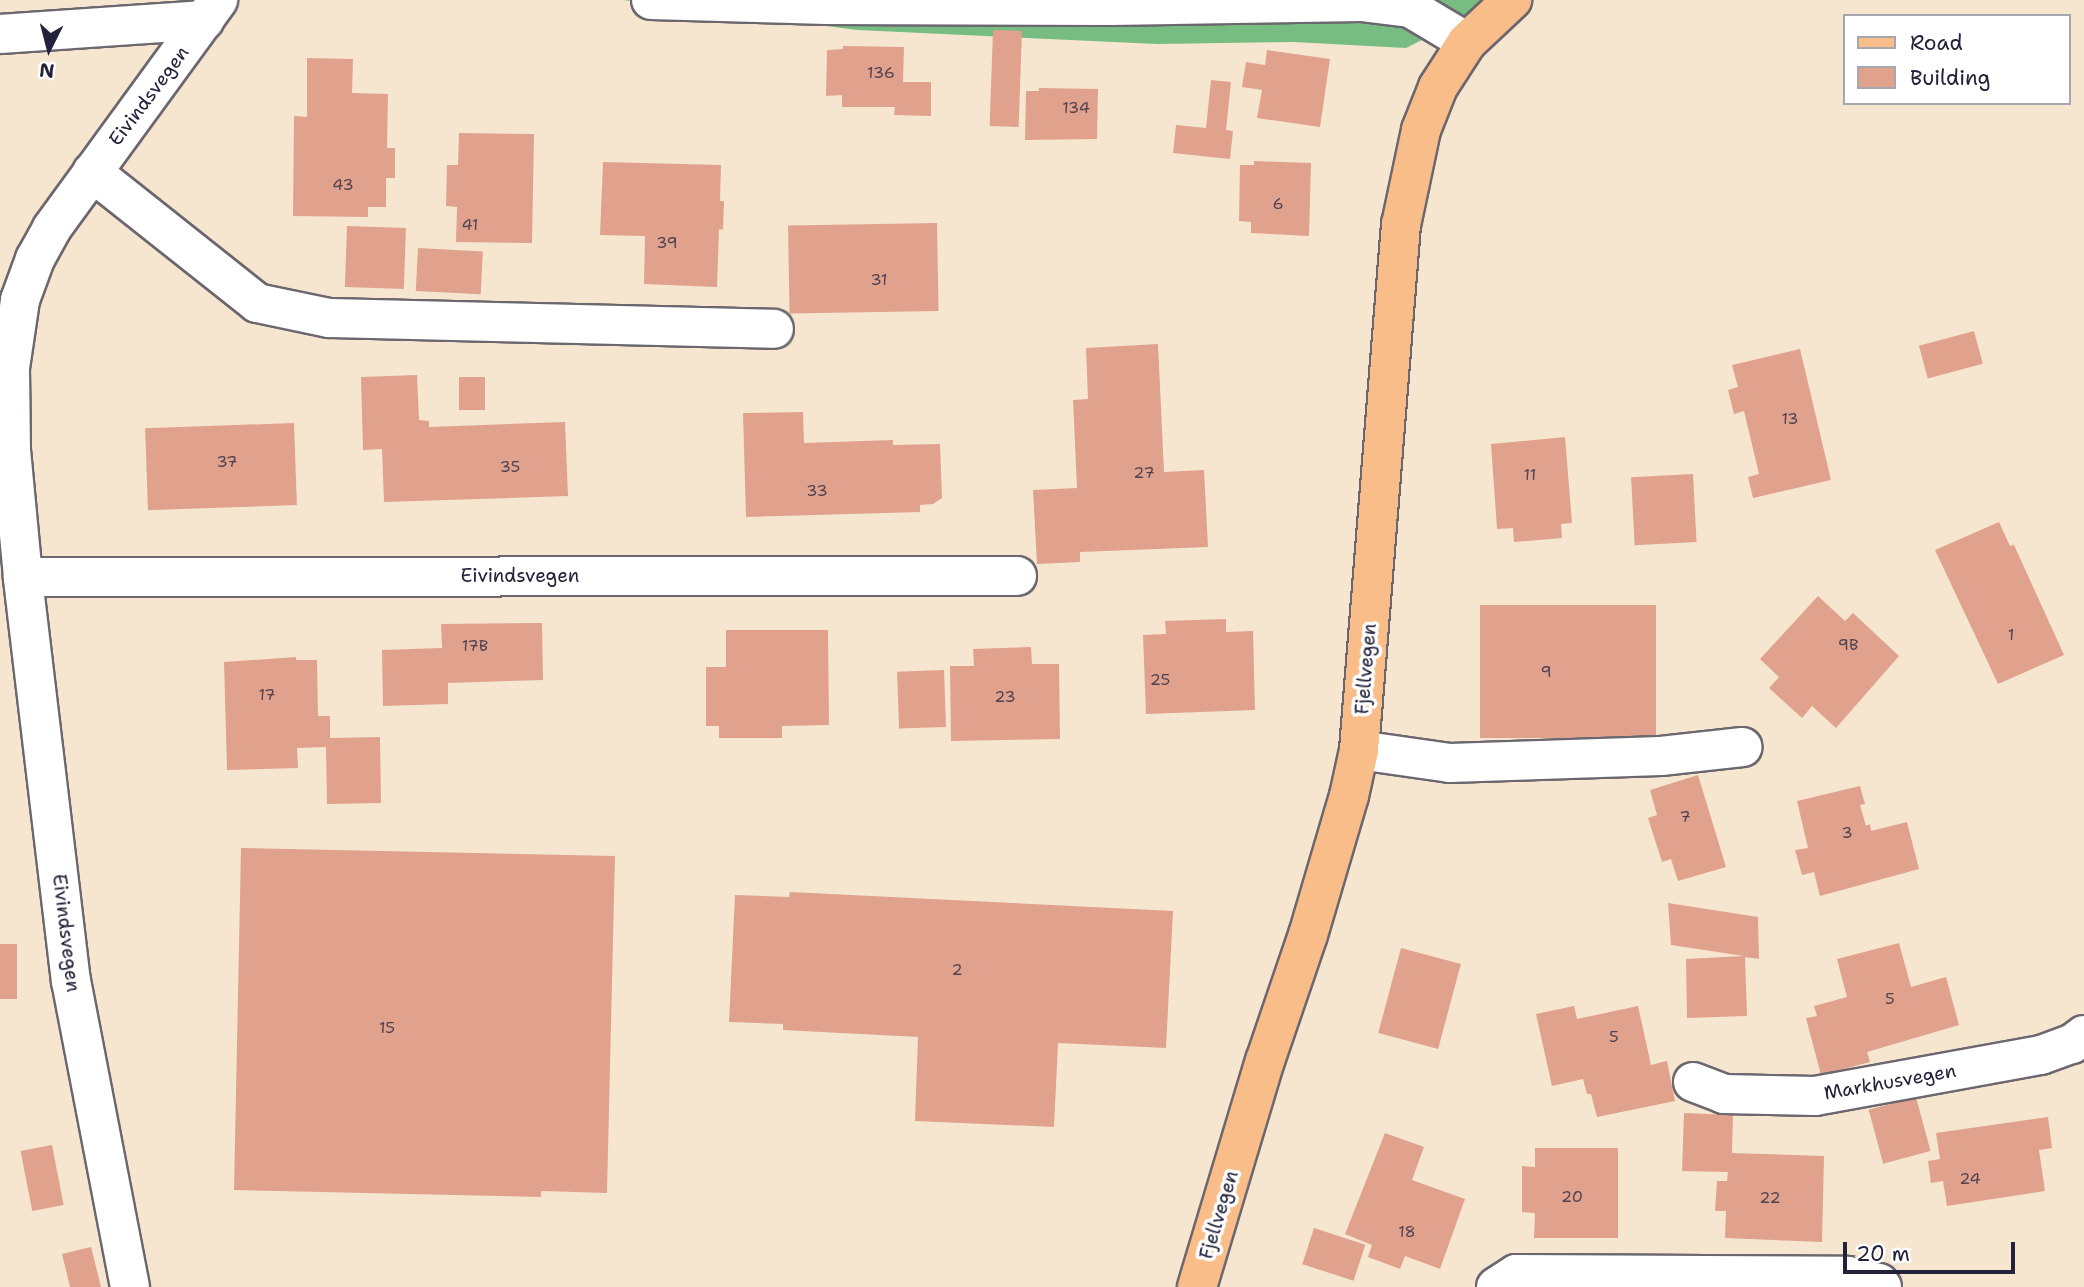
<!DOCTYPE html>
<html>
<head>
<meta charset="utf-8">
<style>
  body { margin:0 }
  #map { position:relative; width:2084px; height:1287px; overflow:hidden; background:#f6e6d0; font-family:"Shantell Sans",sans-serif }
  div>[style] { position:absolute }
  .forest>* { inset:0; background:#77bc80 }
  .building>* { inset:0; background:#e0a28d; transform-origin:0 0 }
  .roads { filter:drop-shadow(2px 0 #6c676f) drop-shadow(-2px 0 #6c676f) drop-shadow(0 2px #6c676f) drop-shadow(0 -2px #6c676f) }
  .minor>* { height:38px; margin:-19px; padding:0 19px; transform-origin:19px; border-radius:19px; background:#fff }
  .major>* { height:38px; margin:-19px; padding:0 19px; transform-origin:19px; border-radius:19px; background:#f8bd88 }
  span { translate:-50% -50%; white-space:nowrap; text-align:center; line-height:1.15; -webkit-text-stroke:7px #fff; paint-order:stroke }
  .number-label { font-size:16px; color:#524250 }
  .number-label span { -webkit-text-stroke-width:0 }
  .street-label { font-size:19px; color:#22223b }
  .legend { position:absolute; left:1843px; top:14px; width:228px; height:91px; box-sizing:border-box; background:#fff; border:2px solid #a7a7b1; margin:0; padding:9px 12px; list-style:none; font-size:21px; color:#22223b }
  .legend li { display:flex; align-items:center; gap:14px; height:35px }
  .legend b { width:35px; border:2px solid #a7a7b1 }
  .north { position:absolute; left:14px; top:14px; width:70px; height:70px; -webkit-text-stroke:5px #fff; paint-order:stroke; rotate:186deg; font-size:19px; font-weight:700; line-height:28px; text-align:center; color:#22223b }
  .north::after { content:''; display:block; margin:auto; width:24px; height:32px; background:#22223b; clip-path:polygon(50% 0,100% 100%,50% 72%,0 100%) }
  .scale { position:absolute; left:1843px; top:1242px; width:172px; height:32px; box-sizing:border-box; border:4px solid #22223b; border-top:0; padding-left:9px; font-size:21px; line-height:24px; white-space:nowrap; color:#22223b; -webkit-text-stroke:5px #fff; paint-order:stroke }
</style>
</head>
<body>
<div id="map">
  <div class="forest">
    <div style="clip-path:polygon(623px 0,1502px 0,1406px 48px,1294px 42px,1157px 44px,857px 30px)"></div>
  </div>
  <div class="building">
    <div style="left:993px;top:30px;width:29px;height:96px;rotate:2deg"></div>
    <div style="clip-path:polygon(843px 46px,904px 47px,903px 82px,931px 82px,931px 116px,894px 115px,895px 107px,842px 107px,842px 95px,826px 96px,827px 50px,843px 49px)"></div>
    <div style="clip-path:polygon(1267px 50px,1330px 59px,1320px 127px,1257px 118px,1262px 90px,1242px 87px,1246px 62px,1265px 65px)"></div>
    <div style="clip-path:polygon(307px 58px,353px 59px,352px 93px,388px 94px,387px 148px,395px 148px,395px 178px,386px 178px,386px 207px,368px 207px,368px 217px,293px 216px,294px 116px,307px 117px)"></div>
    <div style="clip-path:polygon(1211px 80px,1231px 82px,1226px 130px,1233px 131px,1230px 159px,1173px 153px,1176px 125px,1206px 128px)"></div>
    <div style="clip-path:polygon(1039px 88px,1098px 89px,1097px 139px,1025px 140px,1026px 91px,1039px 91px)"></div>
    <div style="clip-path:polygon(459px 133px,534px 134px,532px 243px,456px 242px,457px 207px,446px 206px,447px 165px,458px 165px)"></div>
    <div style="clip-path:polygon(1254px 161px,1311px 163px,1309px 236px,1251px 233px,1251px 222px,1239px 221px,1240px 165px,1254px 165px)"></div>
    <div style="clip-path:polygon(603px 162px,721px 165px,720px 201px,724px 201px,723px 230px,719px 229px,717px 287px,644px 284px,645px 236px,600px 235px)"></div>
    <div style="left:937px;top:223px;width:88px;height:149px;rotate:89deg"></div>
    <div style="left:347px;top:226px;width:59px;height:61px;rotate:2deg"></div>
    <div style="left:418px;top:248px;width:65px;height:43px;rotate:3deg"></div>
    <div style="left:1974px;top:331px;width:34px;height:57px;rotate:75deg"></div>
    <div style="clip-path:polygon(1158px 344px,1164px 472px,1204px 470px,1208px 547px,1080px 552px,1080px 562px,1037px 564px,1033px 490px,1077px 488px,1073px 400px,1088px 399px,1086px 348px)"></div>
    <div style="clip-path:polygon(1800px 349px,1831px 480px,1753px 498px,1748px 477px,1759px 474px,1744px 411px,1734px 414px,1728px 390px,1738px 387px,1732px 365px)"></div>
    <div style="clip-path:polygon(417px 375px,419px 420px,429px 421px,429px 427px,565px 422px,568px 496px,384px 502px,382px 449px,363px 450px,361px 377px)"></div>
    <div style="left:459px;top:377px;width:26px;height:33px"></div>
    <div style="clip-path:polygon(803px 412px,804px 443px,893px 440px,893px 445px,940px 444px,942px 498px,933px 504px,920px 505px,920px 512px,746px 517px,743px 413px)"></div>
    <div style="left:294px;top:423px;width:82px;height:149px;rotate:88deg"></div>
    <div style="clip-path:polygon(1565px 437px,1572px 523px,1561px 524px,1562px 538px,1514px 542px,1513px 528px,1497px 529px,1491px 444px)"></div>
    <div style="left:1693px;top:474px;width:68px;height:62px;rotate:87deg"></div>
    <div style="clip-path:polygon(1999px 522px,2010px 546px,2014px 545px,2064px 655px,1998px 684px,1935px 550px)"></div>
    <div style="clip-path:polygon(1818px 596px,1845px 621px,1853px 613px,1899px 656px,1836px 728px,1812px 706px,1802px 718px,1769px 688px,1779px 677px,1760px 659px)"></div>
    <div style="left:1656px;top:605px;width:133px;height:176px;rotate:90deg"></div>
    <div style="clip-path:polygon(1226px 619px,1226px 632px,1253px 631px,1255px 710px,1146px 714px,1143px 635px,1166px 634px,1165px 621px)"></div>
    <div style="clip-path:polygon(542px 623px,543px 680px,448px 683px,448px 704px,383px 706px,382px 650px,442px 648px,441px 624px)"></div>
    <div style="clip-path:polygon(726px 630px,828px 630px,829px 725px,782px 726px,782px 738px,719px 738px,719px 726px,706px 726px,706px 667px,726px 667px)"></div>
    <div style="clip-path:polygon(1031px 647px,1032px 664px,1059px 664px,1060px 739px,951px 741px,950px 666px,974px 666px,973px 649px)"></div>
    <div style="clip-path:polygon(296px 657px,296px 660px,317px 660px,318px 716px,330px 716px,330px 738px,380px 737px,381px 803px,327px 804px,326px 747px,297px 748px,298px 768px,227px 770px,224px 662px)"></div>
    <div style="left:944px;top:670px;width:57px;height:47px;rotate:88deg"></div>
    <div style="clip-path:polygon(1698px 775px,1726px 867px,1678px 881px,1671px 859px,1662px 862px,1648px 818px,1657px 815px,1650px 790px)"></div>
    <div style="clip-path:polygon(1860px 786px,1865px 804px,1860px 805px,1866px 826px,1870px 824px,1871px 831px,1907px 822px,1919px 869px,1820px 896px,1814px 872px,1802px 875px,1795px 850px,1808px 848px,1797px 801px)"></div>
    <div style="clip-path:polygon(241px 848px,615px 856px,607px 1193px,541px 1191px,541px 1197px,234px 1190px)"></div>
    <div style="clip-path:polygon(790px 892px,1173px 911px,1166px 1048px,1058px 1043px,1054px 1127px,915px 1121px,918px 1037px,783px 1030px,783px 1024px,729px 1022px,735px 895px,789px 897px)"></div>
    <div style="clip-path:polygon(1668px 903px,1758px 917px,1759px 959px,1745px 957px,1747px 1016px,1687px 1018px,1686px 959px,1744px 956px,1671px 945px)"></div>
    <div style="clip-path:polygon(1899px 943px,1911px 987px,1946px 977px,1959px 1025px,1867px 1052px,1870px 1062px,1821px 1075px,1806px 1018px,1817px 1016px,1814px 1006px,1847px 997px,1837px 959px)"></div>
    <div style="left:0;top:944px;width:17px;height:55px"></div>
    <div style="left:1401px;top:948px;width:62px;height:88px;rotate:15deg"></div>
    <div style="clip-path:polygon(1574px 1006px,1577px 1019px,1638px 1006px,1651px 1065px,1667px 1061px,1675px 1101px,1597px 1117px,1591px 1094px,1587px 1094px,1583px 1079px,1552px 1086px,1536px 1014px)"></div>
    <div style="left:1916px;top:1097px;width:56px;height:49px;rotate:75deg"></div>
    <div style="clip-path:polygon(1684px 1113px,1733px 1115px,1732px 1153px,1824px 1156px,1822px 1242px,1725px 1238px,1726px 1211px,1715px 1211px,1717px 1181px,1727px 1181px,1728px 1172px,1682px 1171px)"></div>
    <div style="clip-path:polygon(2048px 1117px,2052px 1148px,2039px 1150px,2045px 1191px,1947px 1206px,1943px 1181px,1931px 1183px,1928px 1161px,1940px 1159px,1936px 1133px)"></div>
    <div style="clip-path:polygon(1385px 1133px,1424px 1147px,1412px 1180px,1465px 1199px,1440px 1269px,1405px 1256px,1400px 1269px,1368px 1257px,1372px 1245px,1345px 1234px)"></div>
    <div style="left:52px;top:1145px;width:61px;height:32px;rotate:79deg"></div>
    <div style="clip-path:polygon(1535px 1148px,1618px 1148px,1618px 1238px,1534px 1238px,1535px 1213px,1522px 1212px,1522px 1166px,1535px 1167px)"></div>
    <div style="left:1314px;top:1228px;width:54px;height:38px;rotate:18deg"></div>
    <div style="clip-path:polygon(91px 1247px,101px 1287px,70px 1287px,62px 1254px)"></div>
  </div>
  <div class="roads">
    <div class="minor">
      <div style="left:651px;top:0;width:176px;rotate:1.6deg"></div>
      <div style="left:827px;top:5px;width:283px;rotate:0.2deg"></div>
      <div style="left:1110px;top:6px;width:251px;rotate:-0.9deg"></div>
      <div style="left:1361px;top:2px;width:49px;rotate:7deg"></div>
      <div style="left:1410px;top:8px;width:66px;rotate:30.8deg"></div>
      <div style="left:0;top:34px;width:205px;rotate:-3.9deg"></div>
      <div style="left:92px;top:172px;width:211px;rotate:38.4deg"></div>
      <div style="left:257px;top:303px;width:74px;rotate:11.8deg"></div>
      <div style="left:329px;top:318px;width:445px;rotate:1.4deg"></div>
      <div style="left:23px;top:577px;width:994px;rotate:-0.06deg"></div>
      <div style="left:1359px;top:750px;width:92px;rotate:8.1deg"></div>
      <div style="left:1450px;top:763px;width:211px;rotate:-1.9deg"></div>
      <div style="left:1661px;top:756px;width:82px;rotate:-6.3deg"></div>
      <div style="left:1693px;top:1082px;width:33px;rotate:21deg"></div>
      <div style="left:1724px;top:1094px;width:91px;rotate:1.3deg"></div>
      <div style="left:1815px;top:1096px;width:230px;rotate:-10.3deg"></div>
      <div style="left:2041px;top:1055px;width:33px;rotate:-20deg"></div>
      <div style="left:2072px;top:1044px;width:15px;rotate:-37deg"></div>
      <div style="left:130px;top:1287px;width:311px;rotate:-100.9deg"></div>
      <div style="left:71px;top:982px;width:408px;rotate:-96.8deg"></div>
      <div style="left:23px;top:577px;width:127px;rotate:-95.4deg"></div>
      <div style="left:11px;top:451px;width:83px;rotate:-90.7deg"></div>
      <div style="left:10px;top:368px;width:69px;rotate:-81.6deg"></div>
      <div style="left:20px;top:300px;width:44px;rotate:-69.9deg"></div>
      <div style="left:35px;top:259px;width:35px;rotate:-61deg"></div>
      <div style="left:52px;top:228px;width:282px;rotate:-53.9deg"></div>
      <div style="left:1496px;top:1287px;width:24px;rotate:-33deg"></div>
      <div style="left:1516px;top:1274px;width:332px;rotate:0.3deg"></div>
      <div style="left:1848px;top:1276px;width:32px;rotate:13deg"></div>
      <div style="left:1879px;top:1283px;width:5px;rotate:53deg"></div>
    </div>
    <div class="major">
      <div style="left:1197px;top:1287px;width:236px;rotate:-73.3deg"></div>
      <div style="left:1265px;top:1061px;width:133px;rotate:-71.2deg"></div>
      <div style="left:1308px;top:935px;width:145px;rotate:-73.6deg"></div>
      <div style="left:1349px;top:796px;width:47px;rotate:-77.7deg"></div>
      <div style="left:1359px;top:750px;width:527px;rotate:-85.43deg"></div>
      <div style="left:1401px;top:225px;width:97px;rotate:-78.1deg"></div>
      <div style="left:1421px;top:130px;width:46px;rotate:-68.4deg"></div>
      <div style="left:1438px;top:87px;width:54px;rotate:-57.2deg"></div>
      <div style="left:1467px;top:42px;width:62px;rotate:-43deg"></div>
    </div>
  </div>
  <div class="number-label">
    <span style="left:881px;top:73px">136</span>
    <span style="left:1076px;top:108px">134</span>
    <span style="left:343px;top:185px">43</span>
    <span style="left:1278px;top:204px">6</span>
    <span style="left:470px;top:225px">41</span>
    <span style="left:667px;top:243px">39</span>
    <span style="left:879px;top:280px">31</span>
    <span style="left:1790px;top:419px">13</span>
    <span style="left:227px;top:462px">37</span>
    <span style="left:510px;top:467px">35</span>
    <span style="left:1144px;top:473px">27</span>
    <span style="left:1530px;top:475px">11</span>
    <span style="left:817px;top:491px">33</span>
    <span style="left:2011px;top:635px">1</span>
    <span style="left:1848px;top:645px">9B</span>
    <span style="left:475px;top:646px">17B</span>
    <span style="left:1546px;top:672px">9</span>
    <span style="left:1160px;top:680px">25</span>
    <span style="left:267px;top:695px">17</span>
    <span style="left:1005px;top:697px">23</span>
    <span style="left:1685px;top:817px">7</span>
    <span style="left:1847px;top:833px">3</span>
    <span style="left:957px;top:970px">2</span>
    <span style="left:1890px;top:999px">5</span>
    <span style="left:387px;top:1028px">15</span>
    <span style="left:1614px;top:1037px">5</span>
    <span style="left:1970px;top:1179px">24</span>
    <span style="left:1572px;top:1197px">20</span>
    <span style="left:1770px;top:1198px">22</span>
    <span style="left:1407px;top:1232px">18</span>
  </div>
  <div class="street-label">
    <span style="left:149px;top:96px;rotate:-53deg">Eivindsvegen</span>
    <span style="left:520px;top:576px">Eivindsvegen</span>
    <span style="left:1366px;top:669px;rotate:-85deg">Fjellvegen</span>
    <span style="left:66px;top:933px;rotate:83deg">Eivindsvegen</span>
    <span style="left:1890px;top:1082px;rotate:-10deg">Markhusvegen</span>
    <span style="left:1219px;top:1215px;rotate:-73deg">Fjellvegen</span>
  </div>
  <ul class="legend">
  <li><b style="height:9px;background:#f8bd88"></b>Road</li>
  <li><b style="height:19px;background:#e0a28d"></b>Building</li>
  </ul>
  <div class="north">N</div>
  <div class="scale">20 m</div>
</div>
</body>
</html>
